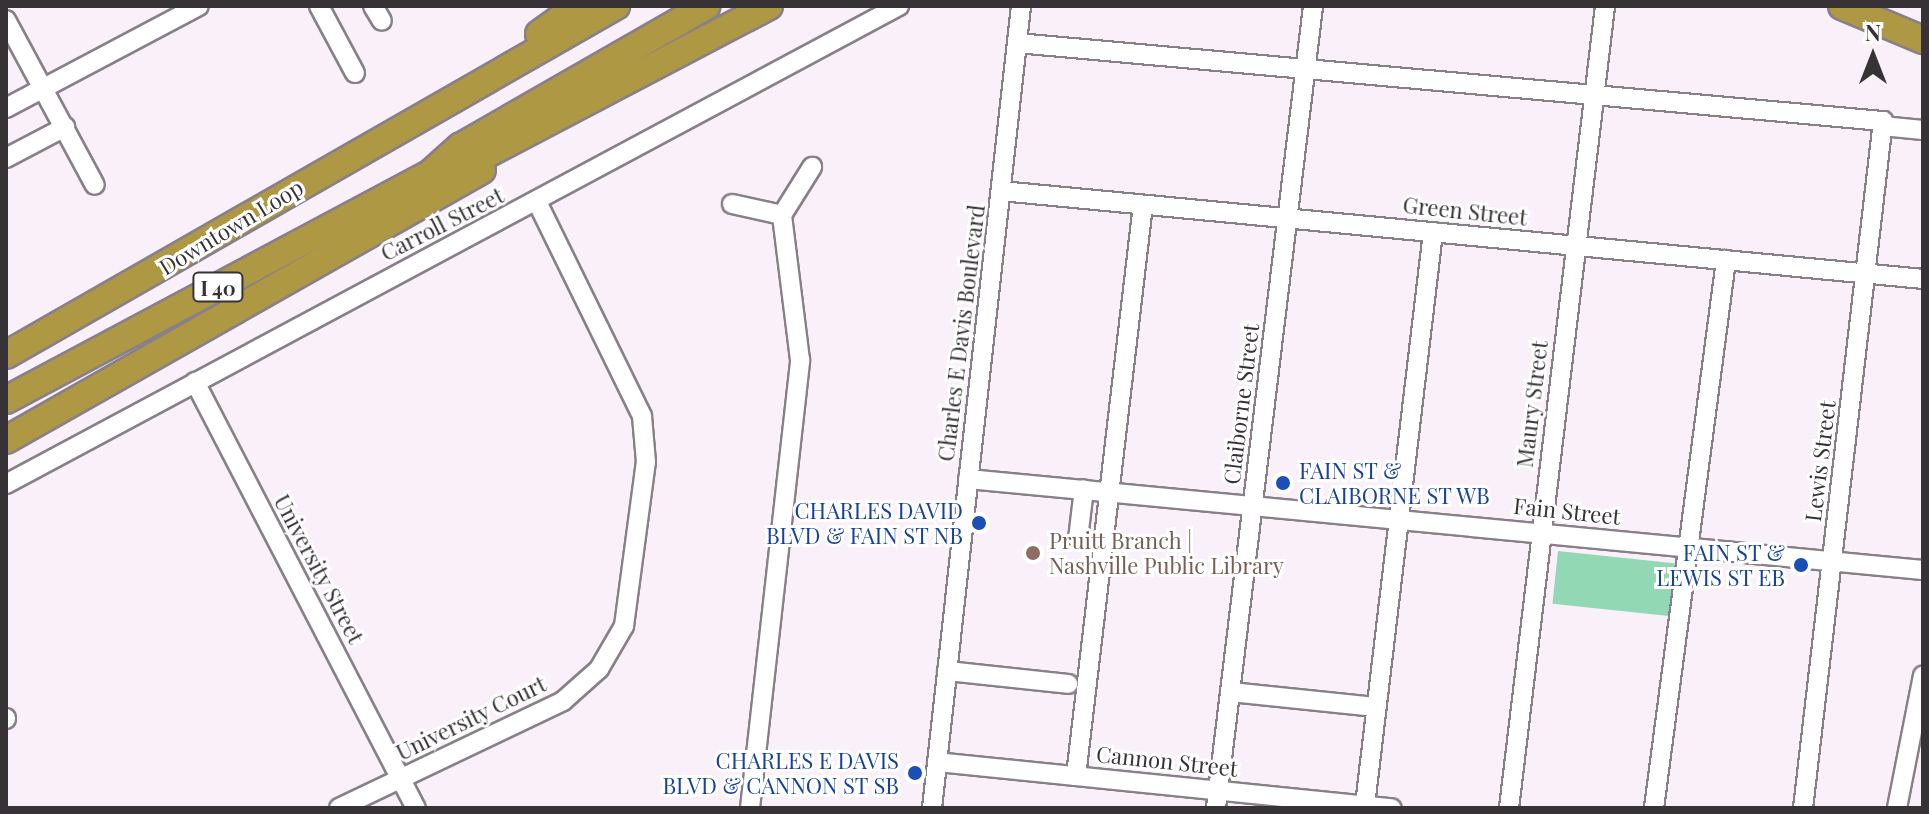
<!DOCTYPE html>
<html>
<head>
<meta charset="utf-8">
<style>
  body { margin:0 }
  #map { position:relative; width:1929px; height:814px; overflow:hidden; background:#f9f0f9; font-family:"Playfair Display",serif }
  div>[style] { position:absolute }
  .green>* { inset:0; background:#93d8b5; transform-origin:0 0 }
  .roads { filter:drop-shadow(2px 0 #888088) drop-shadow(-2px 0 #888088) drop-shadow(0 2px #888088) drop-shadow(0 -2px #888088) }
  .minor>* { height:18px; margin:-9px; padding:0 9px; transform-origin:9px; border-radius:9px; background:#fff }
  .highway>* { height:26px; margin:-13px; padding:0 13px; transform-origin:13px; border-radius:13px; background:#af9843 }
  .dots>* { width:22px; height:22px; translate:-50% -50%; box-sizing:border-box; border:4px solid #fff; border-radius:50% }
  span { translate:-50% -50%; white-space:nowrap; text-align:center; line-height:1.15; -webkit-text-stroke:6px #fff; paint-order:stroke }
  .shield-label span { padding:2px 6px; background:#fff; border:2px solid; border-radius:6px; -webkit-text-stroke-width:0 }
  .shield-label { font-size:20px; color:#363236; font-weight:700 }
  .street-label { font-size:22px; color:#363236 }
  .transit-label { font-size:22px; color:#164399 }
  .left { translate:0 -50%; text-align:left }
  .right { translate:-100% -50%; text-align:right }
  .education-label { font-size:22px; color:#785e54 }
  .frame { position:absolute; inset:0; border:8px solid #363236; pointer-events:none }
  .north { position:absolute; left:1833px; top:16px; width:80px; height:80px; -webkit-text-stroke:6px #fff; paint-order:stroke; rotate:0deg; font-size:22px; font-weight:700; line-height:32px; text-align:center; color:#363236 }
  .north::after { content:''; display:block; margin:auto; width:28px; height:36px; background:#363236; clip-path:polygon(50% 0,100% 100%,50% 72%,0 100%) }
</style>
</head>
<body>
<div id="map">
  <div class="green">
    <div style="left:1558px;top:551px;width:124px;height:53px;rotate:6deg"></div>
  </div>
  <div class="roads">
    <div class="minor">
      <div style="left:319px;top:6px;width:76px;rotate:61.8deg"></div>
      <div style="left:373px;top:6px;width:17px;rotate:59deg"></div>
      <div style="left:6px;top:20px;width:187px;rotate:61.7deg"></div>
      <div style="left:1017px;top:43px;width:870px;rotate:5.15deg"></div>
      <div style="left:1883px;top:121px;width:692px;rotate:96.64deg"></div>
      <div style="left:6px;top:108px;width:218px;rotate:-27.9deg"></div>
      <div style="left:1882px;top:126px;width:41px;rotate:5.6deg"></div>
      <div style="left:6px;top:158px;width:67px;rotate:-27.7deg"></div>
      <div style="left:1001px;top:191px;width:926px;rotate:5.45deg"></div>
      <div style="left:732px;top:204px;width:51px;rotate:12.4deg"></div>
      <div style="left:195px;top:382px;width:480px;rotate:62.6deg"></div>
      <div style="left:968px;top:479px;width:959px;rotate:5.44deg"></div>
      <div style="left:6px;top:484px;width:1013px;rotate:-28.16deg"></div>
      <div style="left:1078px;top:539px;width:50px;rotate:-83.2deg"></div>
      <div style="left:947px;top:671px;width:122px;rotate:6.1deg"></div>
      <div style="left:1230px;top:692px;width:147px;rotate:5.9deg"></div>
      <div style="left:6px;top:718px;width:1px;rotate:90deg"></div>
      <div style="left:937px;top:762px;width:457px;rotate:5.8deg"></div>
      <div style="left:1076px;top:776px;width:575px;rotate:-83.31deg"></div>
      <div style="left:1365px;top:805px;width:577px;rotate:-83.23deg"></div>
      <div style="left:339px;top:808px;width:248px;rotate:-25.5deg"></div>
      <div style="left:563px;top:701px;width:48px;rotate:-41.6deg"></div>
      <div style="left:599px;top:669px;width:50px;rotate:-59.8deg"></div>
      <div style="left:624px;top:626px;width:165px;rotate:-82.4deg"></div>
      <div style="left:646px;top:462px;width:46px;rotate:-95deg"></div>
      <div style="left:642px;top:416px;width:238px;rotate:-116.1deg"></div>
      <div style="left:750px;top:808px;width:451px;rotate:-83.6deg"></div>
      <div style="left:800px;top:360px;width:146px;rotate:-97.1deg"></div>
      <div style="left:782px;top:215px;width:57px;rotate:-58deg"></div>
      <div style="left:932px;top:808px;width:807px;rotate:-83.67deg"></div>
      <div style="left:1216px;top:808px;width:808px;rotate:-83.1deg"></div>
      <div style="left:1509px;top:808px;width:808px;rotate:-83.17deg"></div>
      <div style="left:1654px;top:808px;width:553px;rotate:-82.51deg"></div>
      <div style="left:1897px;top:808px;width:135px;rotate:-78.9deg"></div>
    </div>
    <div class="highway">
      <div style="left:1842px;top:6px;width:88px;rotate:22.8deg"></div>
      <div style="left:539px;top:34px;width:48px;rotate:-35.7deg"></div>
      <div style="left:432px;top:172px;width:38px;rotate:-42deg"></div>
      <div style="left:460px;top:147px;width:284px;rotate:-29.8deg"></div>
      <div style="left:6px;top:355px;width:703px;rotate:-29.78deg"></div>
      <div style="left:6px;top:400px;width:480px;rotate:-28.1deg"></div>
      <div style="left:430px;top:174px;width:39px;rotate:-15deg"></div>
      <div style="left:468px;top:164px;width:340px;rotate:-27.7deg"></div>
      <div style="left:6px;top:440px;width:547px;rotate:-29.56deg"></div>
    </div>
  </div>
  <div class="dots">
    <div style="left:1283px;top:483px;background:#1a4fb4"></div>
    <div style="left:979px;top:523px;background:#1a4fb4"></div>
    <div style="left:1033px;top:553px;background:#8d6e63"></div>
    <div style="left:1801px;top:565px;background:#1a4fb4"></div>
    <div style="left:915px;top:773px;background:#1a4fb4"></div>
  </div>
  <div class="shield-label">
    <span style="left:218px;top:287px">I 40</span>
  </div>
  <div class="street-label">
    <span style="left:1465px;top:211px;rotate:6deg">Green Street</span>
    <span style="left:442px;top:224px;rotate:-27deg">Carroll Street</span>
    <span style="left:231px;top:227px;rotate:-31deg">Downtown Loop</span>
    <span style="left:961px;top:333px;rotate:-83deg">Charles E Davis Boulevard</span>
    <span style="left:1241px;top:404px;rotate:-83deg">Claiborne Street</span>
    <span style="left:1532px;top:404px;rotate:-83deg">Maury Street</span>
    <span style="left:1820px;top:461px;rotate:-83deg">Lewis Street</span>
    <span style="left:1567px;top:511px;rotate:6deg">Fain Street</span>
    <span style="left:319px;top:569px;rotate:62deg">University Street</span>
    <span style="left:471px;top:718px;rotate:-26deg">University Court</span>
    <span style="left:1167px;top:761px;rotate:6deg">Cannon Street</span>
  </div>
  <div class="transit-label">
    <span class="left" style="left:1299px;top:483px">FAIN ST &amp;<br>CLAIBORNE ST WB</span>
    <span class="right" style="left:963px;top:523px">CHARLES DAVID<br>BLVD &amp; FAIN ST NB</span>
    <span class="right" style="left:1785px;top:565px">FAIN ST &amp;<br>LEWIS ST EB</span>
    <span class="right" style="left:899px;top:773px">CHARLES E DAVIS<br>BLVD &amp; CANNON ST SB</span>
  </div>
  <div class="education-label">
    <span class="left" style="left:1049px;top:553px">Pruitt Branch |<br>Nashville Public Library</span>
  </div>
  <div class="frame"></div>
  <div class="north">N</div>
</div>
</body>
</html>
